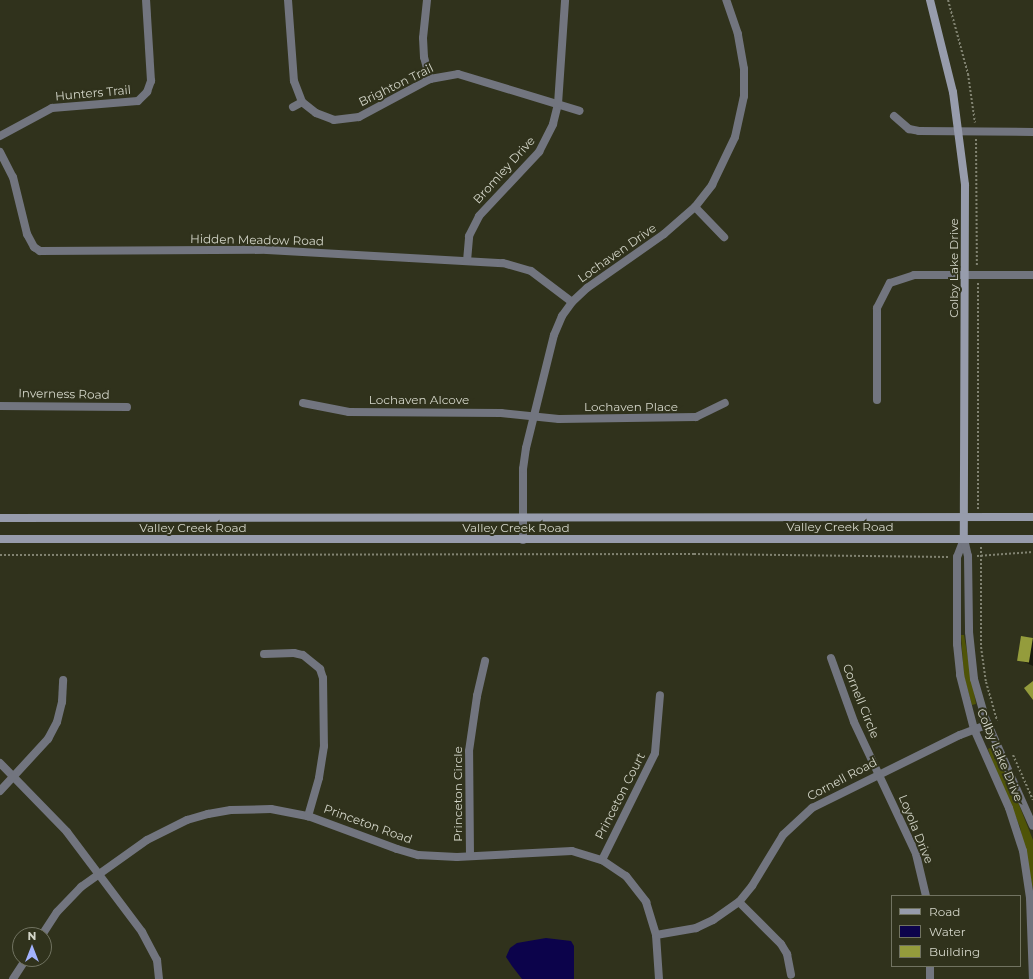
<!DOCTYPE html>
<html>
<head>
<meta charset="utf-8">
<style>
  body { margin:0 }
  #map { position:relative; width:1033px; height:979px; overflow:hidden; background:#30321c; font-family:Montserrat,sans-serif }
  div>[style] { position:absolute }
  .green>* { inset:0; background:#4f5407 }
  .water>* { inset:0; background:#0c034b }
  .shadow>* { inset:0; background:#0007 }
  .building>* { inset:0; background:#949c3c; transform-origin:0 0 }
  .path>* { height:2px; margin-top:-1px; transform-origin:0; background:repeating-linear-gradient(90deg,#818371 0 2px,transparent 0 4px) }
  .street>* { height:8px; margin:-4px; padding:0 4px; transform-origin:4px; border-radius:4px; background:#72757f }
  .secondary>* { height:8px; margin:-4px; padding:0 4px; transform-origin:4px; border-radius:4px; background:#979cac }
  span { translate:-50% -50%; white-space:nowrap; text-align:center; line-height:1.15; -webkit-text-stroke:4px #30321c; paint-order:stroke }
  .street-label { font-size:12px; color:#d3d5c8 }
  .legend { position:absolute; left:891px; top:895px; width:130px; height:72px; box-sizing:border-box; background:#30321c; border:1px solid #717361; margin:0; padding:5px 7px; list-style:none; font-size:12px; color:#d3d5c8 }
  .legend li { display:flex; align-items:center; gap:8px; height:20px }
  .legend b { width:20px; border:1px solid #717361 }
  .north { position:absolute; left:12px; top:927px; width:40px; height:40px; box-sizing:border-box; background:#30321c; border:1px solid #717361; border-radius:50%; rotate:0deg; font-size:11px; font-weight:700; line-height:16px; text-align:center; color:#d3d5c8 }
  .north::after { content:''; display:block; margin:auto; width:14px; height:18px; background:#a2b2fd; clip-path:polygon(50% 0,100% 100%,50% 72%,0 100%) }
</style>
</head>
<body>
<div id="map">
  <div class="green">
    <div style="clip-path:polygon(961px 635px,964px 635px,976px 704px,972px 705px,964px 677px)"></div>
    <div style="clip-path:polygon(992px 747px,1002px 762px,1033px 840px,1033px 889px,1020px 827px,993px 764px,988px 749px)"></div>
  </div>
  <div class="water">
    <div style="clip-path:polygon(546px 938px,571px 941px,574px 946px,574px 979px,522px 979px,512px 966px,506px 957px,510px 948px,517px 943px)"></div>
  </div>
  <div class="shadow">
    <div style="clip-path:polygon(1022px 637px,1033px 639px,1033px 666px,1020px 660px)"></div>
  </div>
  <div class="building">
    <div style="left:1021px;top:636px;width:12px;height:25px;rotate:9deg"></div>
    <div style="clip-path:polygon(1033px 681px,1033px 700px,1024px 688px)"></div>
  </div>
  <div class="path">
    <div style="left:948px;top:0;width:77px;rotate:74.9deg"></div>
    <div style="left:968px;top:74px;width:49px;rotate:81.9deg"></div>
    <div style="left:976px;top:139px;width:128px;rotate:89.6deg"></div>
    <div style="left:978px;top:509px;width:226px;rotate:-90deg"></div>
    <div style="left:981px;top:547px;width:100px;rotate:90deg"></div>
    <div style="left:981px;top:647px;width:35px;rotate:82deg"></div>
    <div style="left:986px;top:682px;width:40px;rotate:74deg"></div>
    <div style="left:0;top:555px;width:694px;rotate:-0.08deg"></div>
    <div style="left:694px;top:554px;width:255px;rotate:0.7deg"></div>
    <div style="left:977px;top:556px;width:56px;rotate:-4.1deg"></div>
    <div style="left:1013px;top:755px;width:49px;rotate:66deg"></div>
  </div>
  <div class="street">
    <div style="left:288px;top:0;width:81px;rotate:85.8deg"></div>
    <div style="left:294px;top:81px;width:22px;rotate:69deg"></div>
    <div style="left:302px;top:102px;width:18px;rotate:38deg"></div>
    <div style="left:316px;top:113px;width:19px;rotate:21deg"></div>
    <div style="left:334px;top:120px;width:25px;rotate:-7deg"></div>
    <div style="left:359px;top:117px;width:81px;rotate:-28.2deg"></div>
    <div style="left:430px;top:79px;width:28px;rotate:-10deg"></div>
    <div style="left:458px;top:74px;width:127px;rotate:16.9deg"></div>
    <div style="left:427px;top:0;width:38px;rotate:96deg"></div>
    <div style="left:423px;top:38px;width:19px;rotate:87deg"></div>
    <div style="left:424px;top:57px;width:23px;rotate:75deg"></div>
    <div style="left:293px;top:107px;width:10px;rotate:-29deg"></div>
    <div style="left:894px;top:116px;width:20px;rotate:41deg"></div>
    <div style="left:909px;top:129px;width:10px;rotate:11deg"></div>
    <div style="left:919px;top:131px;width:114px;rotate:0.5deg"></div>
    <div style="left:0;top:136px;width:59px;rotate:-28.3deg"></div>
    <div style="left:52px;top:108px;width:86px;rotate:-4.7deg"></div>
    <div style="left:138px;top:101px;width:13px;rotate:-45deg"></div>
    <div style="left:147px;top:92px;width:12px;rotate:-70deg"></div>
    <div style="left:151px;top:81px;width:81px;rotate:-93.5deg"></div>
    <div style="left:0;top:152px;width:28px;rotate:63deg"></div>
    <div style="left:13px;top:177px;width:59px;rotate:76.2deg"></div>
    <div style="left:27px;top:234px;width:15px;rotate:62deg"></div>
    <div style="left:34px;top:247px;width:7px;rotate:34deg"></div>
    <div style="left:40px;top:251px;width:227px;rotate:-0.3deg"></div>
    <div style="left:267px;top:250px;width:236px;rotate:3.2deg"></div>
    <div style="left:503px;top:263px;width:29px;rotate:16deg"></div>
    <div style="left:531px;top:271px;width:51px;rotate:37.1deg"></div>
    <div style="left:695px;top:207px;width:42px;rotate:46deg"></div>
    <div style="left:467px;top:261px;width:25px;rotate:-85deg"></div>
    <div style="left:469px;top:236px;width:22px;rotate:-63deg"></div>
    <div style="left:479px;top:216px;width:88px;rotate:-46.8deg"></div>
    <div style="left:539px;top:152px;width:31px;rotate:-63deg"></div>
    <div style="left:553px;top:124px;width:21px;rotate:-76deg"></div>
    <div style="left:558px;top:104px;width:104px;rotate:-86.1deg"></div>
    <div style="left:877px;top:400px;width:92px;rotate:-90deg"></div>
    <div style="left:877px;top:308px;width:28px;rotate:-63deg"></div>
    <div style="left:890px;top:283px;width:25px;rotate:-18deg"></div>
    <div style="left:914px;top:275px;width:119px"></div>
    <div style="left:303px;top:403px;width:47px;rotate:11.1deg"></div>
    <div style="left:349px;top:412px;width:152px;rotate:0.4deg"></div>
    <div style="left:501px;top:413px;width:58px;rotate:5.9deg"></div>
    <div style="left:559px;top:419px;width:137px;rotate:-0.8deg"></div>
    <div style="left:696px;top:417px;width:32px;rotate:-26deg"></div>
    <div style="left:0;top:406px;width:127px;rotate:0.5deg"></div>
    <div style="left:964px;top:539px;width:19px;rotate:111deg"></div>
    <div style="left:957px;top:557px;width:87px;rotate:90deg"></div>
    <div style="left:957px;top:644px;width:31px;rotate:84deg"></div>
    <div style="left:960px;top:675px;width:56px;rotate:75.5deg"></div>
    <div style="left:974px;top:729px;width:86px;rotate:66.1deg"></div>
    <div style="left:1009px;top:808px;width:45px;rotate:72deg"></div>
    <div style="left:1023px;top:851px;width:48px;rotate:81.5deg"></div>
    <div style="left:1030px;top:898px;width:81px;rotate:87.9deg"></div>
    <div style="left:964px;top:539px;width:17px;rotate:77deg"></div>
    <div style="left:968px;top:556px;width:76px;rotate:89.2deg"></div>
    <div style="left:969px;top:632px;width:47px;rotate:83.9deg"></div>
    <div style="left:974px;top:679px;width:37px;rotate:74deg"></div>
    <div style="left:984px;top:715px;width:121px;rotate:66.2deg"></div>
    <div style="left:523px;top:540px;width:71px;rotate:-90deg"></div>
    <div style="left:523px;top:469px;width:21px;rotate:-82deg"></div>
    <div style="left:526px;top:448px;width:116px;rotate:-76.1deg"></div>
    <div style="left:554px;top:335px;width:21px;rotate:-67deg"></div>
    <div style="left:562px;top:316px;width:17px;rotate:-54deg"></div>
    <div style="left:572px;top:302px;width:21px;rotate:-43deg"></div>
    <div style="left:587px;top:288px;width:94px;rotate:-35deg"></div>
    <div style="left:664px;top:234px;width:41px;rotate:-41.1deg"></div>
    <div style="left:695px;top:207px;width:28px;rotate:-52deg"></div>
    <div style="left:712px;top:185px;width:53px;rotate:-64.4deg"></div>
    <div style="left:735px;top:137px;width:42px;rotate:-77.6deg"></div>
    <div style="left:744px;top:96px;width:27px;rotate:-90deg"></div>
    <div style="left:744px;top:69px;width:36px;rotate:-100deg"></div>
    <div style="left:738px;top:34px;width:36px;rotate:-109deg"></div>
    <div style="left:264px;top:654px;width:30px;rotate:-2deg"></div>
    <div style="left:294px;top:653px;width:9px;rotate:13deg"></div>
    <div style="left:303px;top:655px;width:22px;rotate:39deg"></div>
    <div style="left:320px;top:669px;width:9px;rotate:72deg"></div>
    <div style="left:323px;top:678px;width:68px;rotate:89.2deg"></div>
    <div style="left:324px;top:746px;width:32px;rotate:99deg"></div>
    <div style="left:319px;top:778px;width:40px;rotate:106deg"></div>
    <div style="left:831px;top:658px;width:68px;rotate:70.2deg"></div>
    <div style="left:854px;top:722px;width:146px;rotate:64.8deg"></div>
    <div style="left:916px;top:854px;width:43px;rotate:76.6deg"></div>
    <div style="left:0;top:763px;width:96px;rotate:45.8deg"></div>
    <div style="left:67px;top:832px;width:125px;rotate:53.1deg"></div>
    <div style="left:142px;top:932px;width:32px;rotate:62deg"></div>
    <div style="left:157px;top:960px;width:19px;rotate:84deg"></div>
    <div style="left:0;top:791px;width:71px;rotate:-47.3deg"></div>
    <div style="left:48px;top:739px;width:19px;rotate:-62deg"></div>
    <div style="left:57px;top:722px;width:21px;rotate:-76deg"></div>
    <div style="left:62px;top:702px;width:22px;rotate:-87deg"></div>
    <div style="left:470px;top:856px;width:105px;rotate:-90.5deg"></div>
    <div style="left:469px;top:751px;width:56px;rotate:-81.7deg"></div>
    <div style="left:477px;top:696px;width:36px;rotate:-77deg"></div>
    <div style="left:602px;top:860px;width:119px;rotate:-63.6deg"></div>
    <div style="left:655px;top:753px;width:58px;rotate:-85.1deg"></div>
    <div style="left:739px;top:902px;width:59px;rotate:45deg"></div>
    <div style="left:781px;top:944px;width:12px;rotate:59deg"></div>
    <div style="left:787px;top:954px;width:21px;rotate:79deg"></div>
    <div style="left:42px;top:935px;width:27px;rotate:-57deg"></div>
    <div style="left:57px;top:912px;width:35px;rotate:-46deg"></div>
    <div style="left:81px;top:887px;width:81px;rotate:-35.5deg"></div>
    <div style="left:147px;top:840px;width:45px;rotate:-26.6deg"></div>
    <div style="left:187px;top:820px;width:22px;rotate:-16deg"></div>
    <div style="left:208px;top:814px;width:23px;rotate:-10deg"></div>
    <div style="left:231px;top:810px;width:40px;rotate:-1.4deg"></div>
    <div style="left:271px;top:809px;width:38px;rotate:11deg"></div>
    <div style="left:308px;top:816px;width:95px;rotate:20.3deg"></div>
    <div style="left:397px;top:849px;width:22px;rotate:16deg"></div>
    <div style="left:418px;top:855px;width:39px;rotate:3deg"></div>
    <div style="left:457px;top:857px;width:115px;rotate:-3deg"></div>
    <div style="left:572px;top:851px;width:31px;rotate:17deg"></div>
    <div style="left:602px;top:860px;width:29px;rotate:34deg"></div>
    <div style="left:626px;top:876px;width:33px;rotate:52deg"></div>
    <div style="left:646px;top:902px;width:34px;rotate:73deg"></div>
    <div style="left:656px;top:935px;width:44px;rotate:86.1deg"></div>
    <div style="left:656px;top:935px;width:41px;rotate:-9.9deg"></div>
    <div style="left:696px;top:928px;width:19px;rotate:-25deg"></div>
    <div style="left:713px;top:920px;width:32px;rotate:-35deg"></div>
    <div style="left:739px;top:902px;width:21px;rotate:-51deg"></div>
    <div style="left:752px;top:886px;width:60px;rotate:-58.7deg"></div>
    <div style="left:783px;top:835px;width:40px;rotate:-43deg"></div>
    <div style="left:812px;top:808px;width:165px;rotate:-26.3deg"></div>
    <div style="left:960px;top:735px;width:30px;rotate:-21deg"></div>
    <div style="left:930px;top:966px;width:13px;rotate:90deg"></div>
    <div style="left:13px;top:979px;width:24px;rotate:-57deg"></div>
  </div>
  <div class="secondary">
    <div style="left:930px;top:0;width:95px;rotate:76deg"></div>
    <div style="left:953px;top:92px;width:94px;rotate:82.6deg"></div>
    <div style="left:965px;top:185px;width:354px;rotate:90.2deg"></div>
    <div style="left:0;top:518px;width:1033px;rotate:-0.06deg"></div>
    <div style="left:0;top:539px;width:1033px"></div>
  </div>
  <div class="street-label">
    <span style="left:396px;top:85px;rotate:-26deg">Brighton Trail</span>
    <span style="left:93px;top:93px;rotate:-5deg">Hunters Trail</span>
    <span style="left:504px;top:170px;rotate:-48deg">Bromley Drive</span>
    <span style="left:257px;top:240px;rotate:1deg">Hidden Meadow Road</span>
    <span style="left:617px;top:253px;rotate:-35deg">Lochaven Drive</span>
    <span style="left:954px;top:268px;rotate:-90deg">Colby Lake Drive</span>
    <span style="left:64px;top:394px;rotate:1deg">Inverness Road</span>
    <span style="left:419px;top:400px">Lochaven Alcove</span>
    <span style="left:631px;top:407px">Lochaven Place</span>
    <span style="left:840px;top:527px">Valley Creek Road</span>
    <span style="left:193px;top:528px">Valley Creek Road</span>
    <span style="left:516px;top:528px">Valley Creek Road</span>
    <span style="left:861px;top:701px;rotate:68deg">Cornell Circle</span>
    <span style="left:1000px;top:755px;rotate:67deg">Colby Lake Drive</span>
    <span style="left:842px;top:779px;rotate:-28deg">Cornell Road</span>
    <span style="left:458px;top:794px;rotate:-90deg">Princeton Circle</span>
    <span style="left:620px;top:796px;rotate:-63deg">Princeton Court</span>
    <span style="left:368px;top:824px;rotate:20deg">Princeton Road</span>
    <span style="left:916px;top:829px;rotate:68deg">Loyola Drive</span>
  </div>
  <ul class="legend">
  <li><b style="height:5px;background:#979cac"></b>Road</li>
  <li><b style="height:11px;background:#0c034b"></b>Water</li>
  <li><b style="height:11px;background:#949c3c"></b>Building</li>
  </ul>
  <div class="north">N</div>
</div>
</body>
</html>
